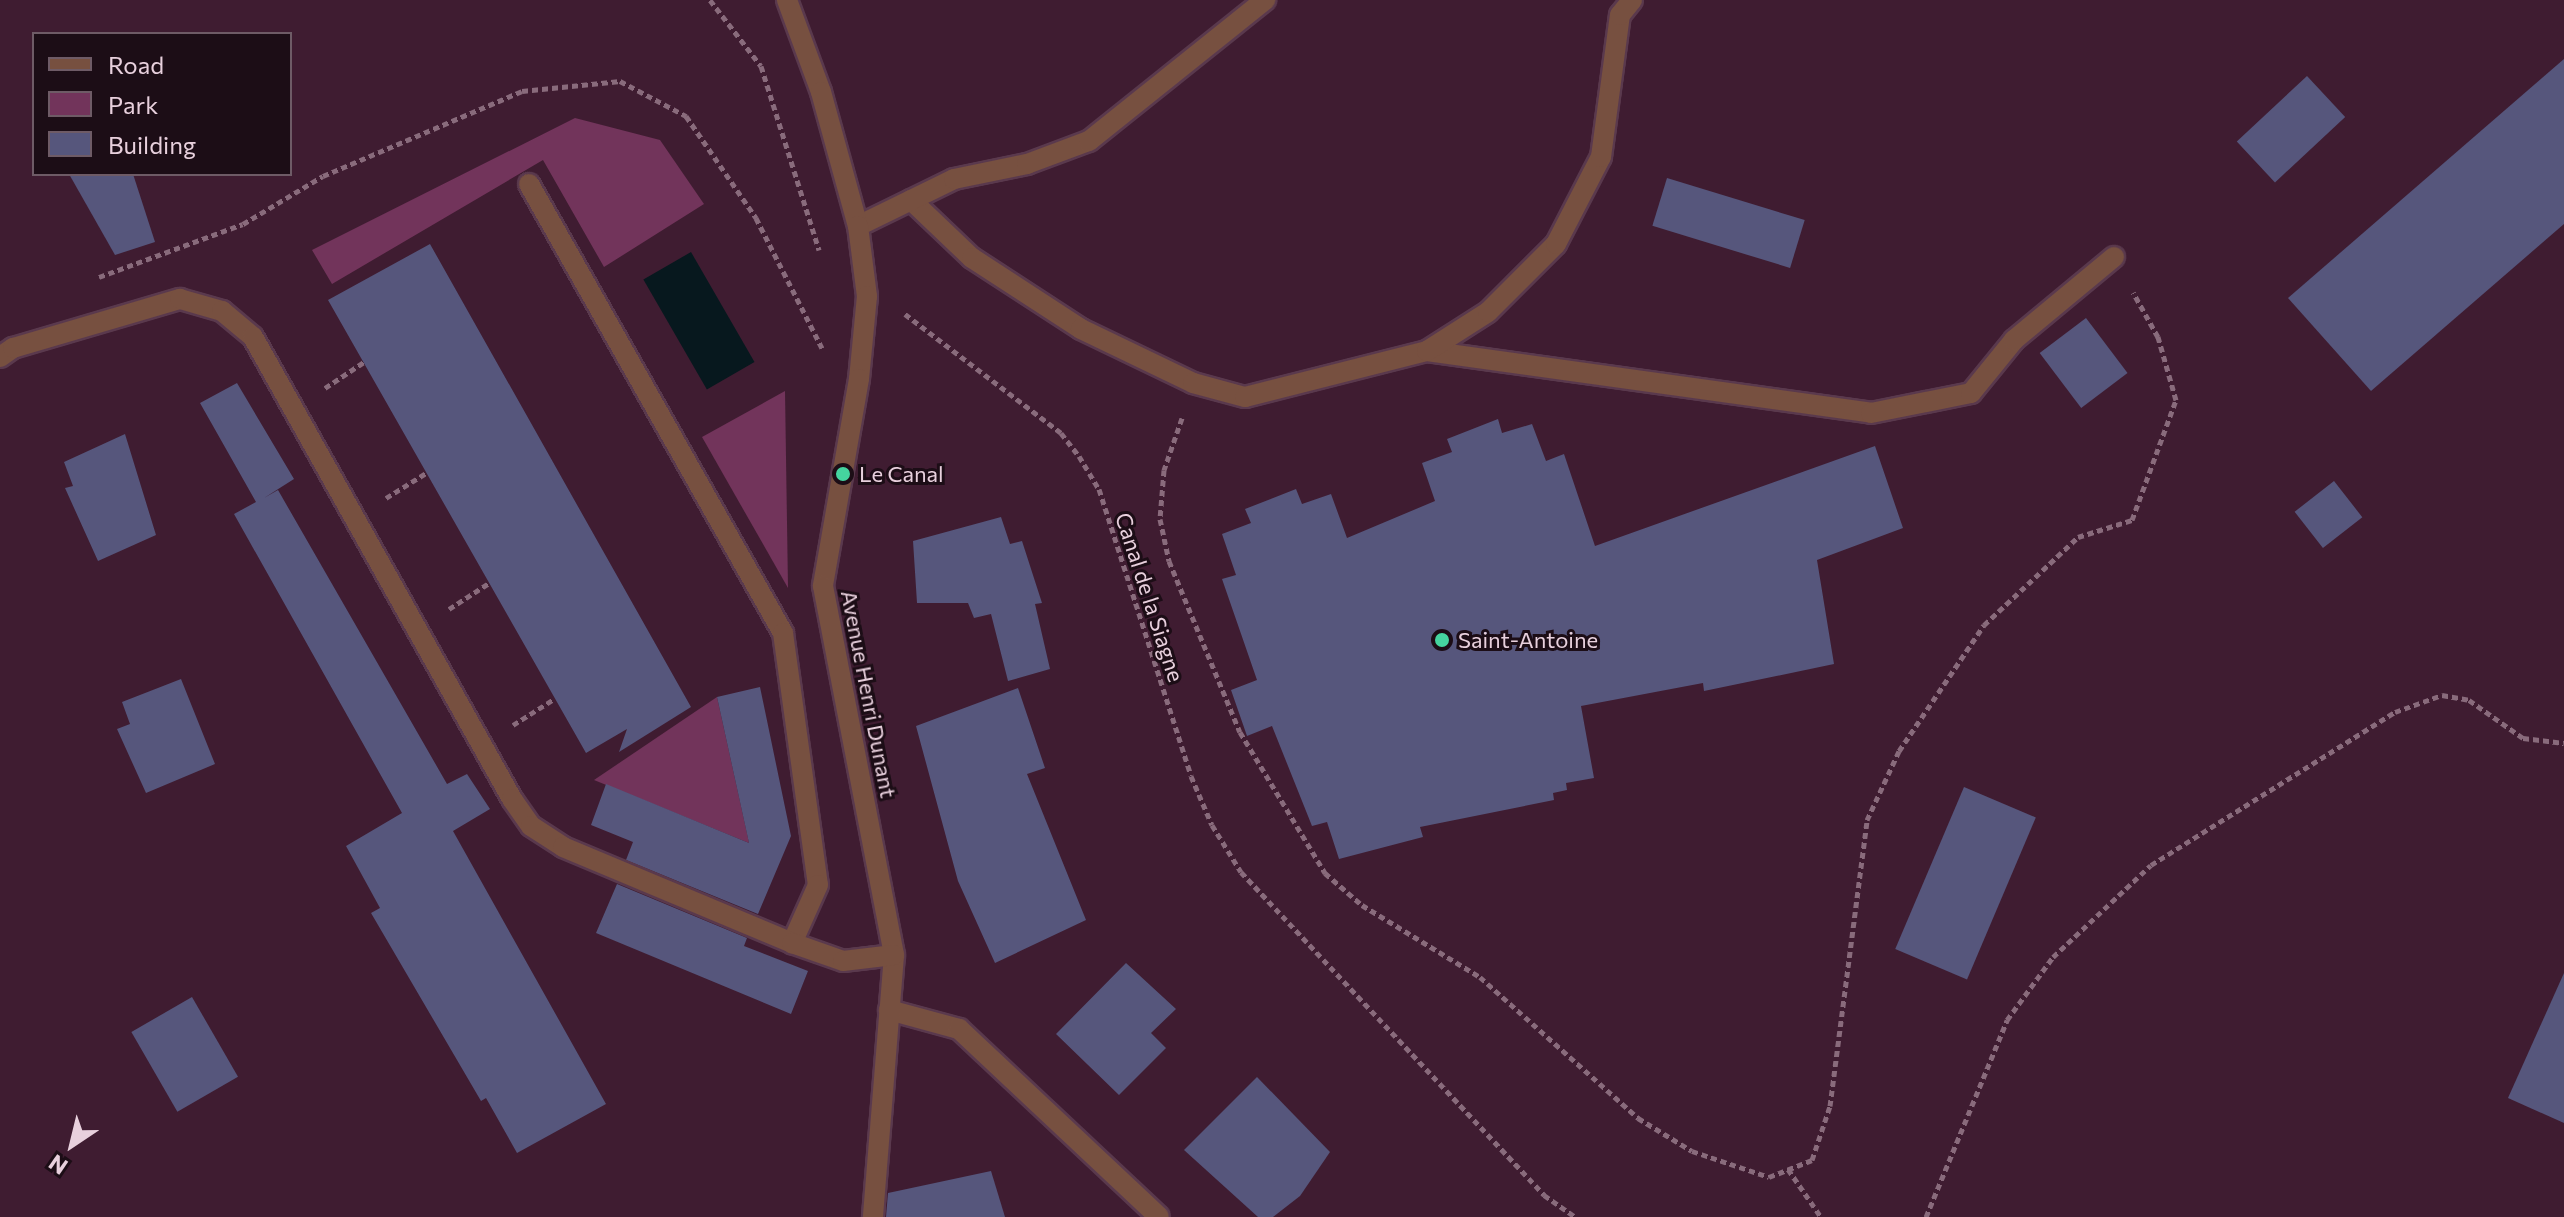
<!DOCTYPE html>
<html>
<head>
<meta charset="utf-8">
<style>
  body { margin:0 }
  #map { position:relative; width:2564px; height:1217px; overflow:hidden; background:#3f1c31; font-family:Commissioner,sans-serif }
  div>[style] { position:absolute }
  .green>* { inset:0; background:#72345b }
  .water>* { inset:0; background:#07181e; transform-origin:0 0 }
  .building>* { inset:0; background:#56567c; transform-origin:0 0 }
  .path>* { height:5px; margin-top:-2.5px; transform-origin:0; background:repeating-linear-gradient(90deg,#896b7c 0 6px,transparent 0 10px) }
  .roads { filter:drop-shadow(2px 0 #5a394d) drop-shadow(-2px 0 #5a394d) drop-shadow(0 2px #5a394d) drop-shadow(0 -2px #5a394d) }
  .service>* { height:20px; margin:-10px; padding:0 10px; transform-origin:10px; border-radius:10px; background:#775040 }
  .minor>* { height:20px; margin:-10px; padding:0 10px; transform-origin:10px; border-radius:10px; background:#775040 }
  .dots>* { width:22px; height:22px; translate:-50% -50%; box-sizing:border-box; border:4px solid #1c0d16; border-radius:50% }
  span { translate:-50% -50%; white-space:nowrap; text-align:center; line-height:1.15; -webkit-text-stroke:6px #1c0d16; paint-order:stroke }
  .poi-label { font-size:22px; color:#e8d0dd }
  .left { translate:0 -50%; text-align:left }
  .street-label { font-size:22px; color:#e8d0dd }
  .legend { position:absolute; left:32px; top:32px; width:260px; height:144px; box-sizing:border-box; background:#1c0d16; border:2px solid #6e5b66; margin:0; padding:10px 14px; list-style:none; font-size:24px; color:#e8d0dd }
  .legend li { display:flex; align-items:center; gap:16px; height:40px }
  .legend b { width:40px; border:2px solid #6e5b66 }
  .north { position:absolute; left:32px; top:1105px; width:80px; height:80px; -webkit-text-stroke:6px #1c0d16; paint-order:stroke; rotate:215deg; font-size:22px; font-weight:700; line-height:32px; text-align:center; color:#e8d0dd }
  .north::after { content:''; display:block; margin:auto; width:28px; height:36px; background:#e8d0dd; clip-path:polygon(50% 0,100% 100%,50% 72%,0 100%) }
</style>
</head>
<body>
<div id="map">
  <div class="green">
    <div style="clip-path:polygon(575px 118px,660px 140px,704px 204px,604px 267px,543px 160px,332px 284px,312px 250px)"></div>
    <div style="clip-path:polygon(785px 391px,788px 588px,702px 437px)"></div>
    <div style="clip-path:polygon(717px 697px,748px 838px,749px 843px,594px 780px)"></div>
  </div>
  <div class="water">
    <div style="left:691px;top:252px;width:127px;height:55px;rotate:60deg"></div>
  </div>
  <div class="building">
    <div style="clip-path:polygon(2564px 59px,2564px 224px,2371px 391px,2288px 298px)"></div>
    <div style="left:2307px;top:76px;width:56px;height:96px;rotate:47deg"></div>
    <div style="clip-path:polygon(69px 174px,133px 174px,155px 242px,115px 255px)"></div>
    <div style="left:1667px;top:178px;width:144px;height:50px;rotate:17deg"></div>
    <div style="clip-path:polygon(430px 244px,691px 707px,619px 752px,627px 729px,586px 753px,328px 300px)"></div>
    <div style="left:2086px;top:318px;width:69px;height:58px;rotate:53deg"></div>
    <div style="clip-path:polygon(237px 383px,294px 479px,264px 498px,278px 490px,447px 784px,467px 774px,490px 809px,453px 831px,606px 1104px,517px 1153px,486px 1098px,481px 1101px,371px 913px,380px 908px,346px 846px,402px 813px,234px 514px,256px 502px,200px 403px)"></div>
    <div style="clip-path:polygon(1498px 419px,1502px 433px,1532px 424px,1546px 461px,1564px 454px,1595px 546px,1875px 446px,1903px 528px,1817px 560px,1834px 664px,1704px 691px,1703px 683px,1581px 706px,1594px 778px,1566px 783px,1567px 790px,1553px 793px,1554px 800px,1420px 827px,1423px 837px,1339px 859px,1327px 822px,1312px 826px,1272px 726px,1247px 736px,1231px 690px,1257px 680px,1222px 579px,1236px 575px,1222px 534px,1251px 523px,1245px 509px,1296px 489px,1302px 504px,1331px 494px,1347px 538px,1435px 501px,1422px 463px,1452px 452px,1447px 439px)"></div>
    <div style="clip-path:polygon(125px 434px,156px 535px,98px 561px,65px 488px,73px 486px,64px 462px)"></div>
    <div style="left:2334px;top:481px;width:46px;height:50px;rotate:52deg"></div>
    <div style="clip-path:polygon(1001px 517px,1010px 544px,1022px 541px,1042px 603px,1035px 604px,1050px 669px,1008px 681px,991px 614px,974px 618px,968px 603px,917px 603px,913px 541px)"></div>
    <div style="clip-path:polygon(181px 679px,215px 764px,146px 793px,117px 729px,130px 724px,122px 702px)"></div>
    <div style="clip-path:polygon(760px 687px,791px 836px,758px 914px,626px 860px,633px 842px,591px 825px,606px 784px,749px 843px,717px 697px)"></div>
    <div style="clip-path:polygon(1018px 688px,1045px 768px,1027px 774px,1086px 920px,995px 963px,958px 881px,916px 726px)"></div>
    <div style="left:1964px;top:787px;width:78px;height:176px;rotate:23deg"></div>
    <div style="clip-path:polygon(617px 884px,747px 938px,744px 946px,808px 971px,791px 1014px,596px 933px)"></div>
    <div style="clip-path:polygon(1126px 963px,1176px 1009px,1151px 1033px,1166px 1048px,1119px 1095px,1056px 1034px)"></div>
    <div style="clip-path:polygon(2564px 973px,2564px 1123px,2508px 1098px)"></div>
    <div style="left:192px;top:997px;width:92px;height:70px;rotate:60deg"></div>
    <div style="clip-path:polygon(1257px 1077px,1330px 1152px,1300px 1196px,1273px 1217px,1258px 1217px,1184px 1150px)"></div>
    <div style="clip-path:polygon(991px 1171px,1005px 1217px,886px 1217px,888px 1193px)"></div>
  </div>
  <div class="path">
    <div style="left:710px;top:0;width:83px;rotate:52.3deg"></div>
    <div style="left:761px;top:66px;width:193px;rotate:72.5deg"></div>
    <div style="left:99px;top:277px;width:153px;rotate:-20.2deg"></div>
    <div style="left:243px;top:224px;width:93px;rotate:-31deg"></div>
    <div style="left:323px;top:176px;width:216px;rotate:-23.1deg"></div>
    <div style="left:522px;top:91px;width:99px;rotate:-5.8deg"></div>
    <div style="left:620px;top:81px;width:75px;rotate:27.9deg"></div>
    <div style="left:686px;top:116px;width:124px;rotate:55.5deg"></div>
    <div style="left:756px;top:218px;width:146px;rotate:63.1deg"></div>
    <div style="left:905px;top:314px;width:196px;rotate:37.3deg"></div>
    <div style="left:1061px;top:433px;width:29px;rotate:52deg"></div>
    <div style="left:1079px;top:456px;width:39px;rotate:59deg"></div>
    <div style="left:1099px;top:489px;width:301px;rotate:72.2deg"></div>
    <div style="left:1191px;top:776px;width:53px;rotate:66.8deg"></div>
    <div style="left:1212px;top:825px;width:55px;rotate:58.3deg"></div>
    <div style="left:1241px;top:872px;width:443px;rotate:46.8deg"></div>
    <div style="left:1544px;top:1195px;width:38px;rotate:35deg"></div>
    <div style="left:325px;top:388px;width:47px;rotate:-33.7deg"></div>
    <div style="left:1182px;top:418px;width:55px;rotate:109.1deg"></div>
    <div style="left:1164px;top:470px;width:49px;rotate:94.7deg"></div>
    <div style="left:1160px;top:519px;width:43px;rotate:77.9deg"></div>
    <div style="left:1169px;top:561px;width:185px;rotate:67.5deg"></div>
    <div style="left:1240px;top:732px;width:165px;rotate:58.9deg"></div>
    <div style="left:1325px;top:873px;width:49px;rotate:40.9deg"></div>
    <div style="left:1362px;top:905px;width:138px;rotate:31.4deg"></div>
    <div style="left:1480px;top:977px;width:212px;rotate:41.7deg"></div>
    <div style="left:1638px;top:1118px;width:63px;rotate:31.4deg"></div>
    <div style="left:1692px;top:1151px;width:81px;rotate:18.7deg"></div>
    <div style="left:1769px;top:1177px;width:46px;rotate:-21.6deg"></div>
    <div style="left:1812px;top:1160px;width:57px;rotate:-71.6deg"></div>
    <div style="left:1830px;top:1106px;width:288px;rotate:-82.6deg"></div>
    <div style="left:1867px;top:820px;width:76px;rotate:-65.1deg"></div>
    <div style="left:1899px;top:751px;width:152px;rotate:-56deg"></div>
    <div style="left:1984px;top:625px;width:129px;rotate:-43.1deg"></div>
    <div style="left:2078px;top:537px;width:57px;rotate:-17.5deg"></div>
    <div style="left:2132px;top:520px;width:128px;rotate:-69.9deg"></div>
    <div style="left:2176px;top:400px;width:66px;rotate:-105.9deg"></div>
    <div style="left:2158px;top:337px;width:51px;rotate:-119.1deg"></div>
    <div style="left:386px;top:498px;width:47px;rotate:-32deg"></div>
    <div style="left:449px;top:609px;width:48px;rotate:-33deg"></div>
    <div style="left:513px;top:725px;width:49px;rotate:-32.4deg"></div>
    <div style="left:1788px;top:1169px;width:58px;rotate:55.5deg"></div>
    <div style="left:1926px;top:1217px;width:213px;rotate:-67.6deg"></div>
    <div style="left:2007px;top:1020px;width:78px;rotate:-53.9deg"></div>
    <div style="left:2053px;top:957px;width:134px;rotate:-43.2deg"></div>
    <div style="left:2151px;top:865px;width:288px;rotate:-32.1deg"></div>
    <div style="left:2395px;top:712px;width:50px;rotate:-19.9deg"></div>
    <div style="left:2442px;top:695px;width:27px;rotate:10deg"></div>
    <div style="left:2469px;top:700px;width:66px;rotate:35.1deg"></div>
    <div style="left:2523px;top:738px;width:41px;rotate:7deg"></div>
  </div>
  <div class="roads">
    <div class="service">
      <div style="left:529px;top:184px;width:516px;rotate:60.5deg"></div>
      <div style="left:783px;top:633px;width:254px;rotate:82.1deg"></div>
      <div style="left:818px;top:885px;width:64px;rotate:114.1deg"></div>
      <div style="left:911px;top:200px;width:84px;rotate:43.6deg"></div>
      <div style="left:972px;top:258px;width:130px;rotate:33.1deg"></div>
      <div style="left:1081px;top:329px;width:124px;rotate:25.7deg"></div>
      <div style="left:1193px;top:383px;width:54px;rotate:15.1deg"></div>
      <div style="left:1245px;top:397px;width:188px;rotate:-14.2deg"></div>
      <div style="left:1427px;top:351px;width:448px;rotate:7.9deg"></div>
      <div style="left:1871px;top:413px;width:102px;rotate:-11.3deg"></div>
      <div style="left:1971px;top:393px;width:68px;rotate:-50.9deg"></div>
      <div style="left:2014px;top:340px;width:130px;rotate:-39.7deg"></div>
      <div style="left:858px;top:226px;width:107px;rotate:-26.1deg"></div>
      <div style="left:954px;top:179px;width:75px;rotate:-11.6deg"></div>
      <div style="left:1027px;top:164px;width:66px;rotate:-20.4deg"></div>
      <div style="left:1089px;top:141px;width:226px;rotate:-38.7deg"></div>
      <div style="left:1427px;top:351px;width:72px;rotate:-32.6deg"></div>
      <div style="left:1488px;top:312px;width:96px;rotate:-45deg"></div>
      <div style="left:1556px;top:244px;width:98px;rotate:-62.7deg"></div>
      <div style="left:1601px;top:157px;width:143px;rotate:-82.4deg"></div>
      <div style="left:1620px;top:15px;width:19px;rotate:-51deg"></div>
      <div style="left:889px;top:1010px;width:73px;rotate:15.2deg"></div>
      <div style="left:959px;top:1029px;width:274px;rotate:43.2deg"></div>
    </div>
    <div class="minor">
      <div style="left:787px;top:0;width:98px;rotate:69.7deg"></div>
      <div style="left:821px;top:92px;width:139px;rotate:74.6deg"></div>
      <div style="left:858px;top:226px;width:71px;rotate:82.7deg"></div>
      <div style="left:867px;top:296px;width:83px;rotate:95.5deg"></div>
      <div style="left:859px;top:379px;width:210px;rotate:99.9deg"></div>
      <div style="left:823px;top:586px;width:376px;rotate:79.1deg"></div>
      <div style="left:894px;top:955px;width:263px;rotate:94.6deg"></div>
      <div style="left:0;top:357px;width:16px;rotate:-35deg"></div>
      <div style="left:13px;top:348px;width:174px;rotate:-16.4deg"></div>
      <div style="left:180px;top:299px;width:44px;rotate:15.9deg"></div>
      <div style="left:222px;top:311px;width:40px;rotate:40deg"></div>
      <div style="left:253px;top:337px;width:530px;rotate:60.72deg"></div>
      <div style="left:512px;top:799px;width:33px;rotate:55deg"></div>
      <div style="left:531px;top:826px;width:38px;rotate:33deg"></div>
      <div style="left:563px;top:847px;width:248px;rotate:22.7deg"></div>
      <div style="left:792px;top:943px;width:54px;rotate:19.4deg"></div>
      <div style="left:843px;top:961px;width:51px;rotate:-6.7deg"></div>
    </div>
  </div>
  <div class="dots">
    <div style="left:843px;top:474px;background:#45d49f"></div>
    <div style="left:1442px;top:640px;background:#45d49f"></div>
  </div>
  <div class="poi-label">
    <span class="left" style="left:859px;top:474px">Le Canal</span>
    <span class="left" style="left:1458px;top:640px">Saint-Antoine</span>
  </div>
  <div class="street-label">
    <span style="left:1150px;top:597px;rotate:72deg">Canal de la Siagne</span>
    <span style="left:869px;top:694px;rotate:79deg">Avenue Henri Dunant</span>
  </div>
  <ul class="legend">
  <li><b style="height:10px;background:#775040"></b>Road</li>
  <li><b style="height:22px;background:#72345b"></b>Park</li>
  <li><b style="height:22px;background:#56567c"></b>Building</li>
  </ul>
  <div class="north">N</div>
</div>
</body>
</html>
